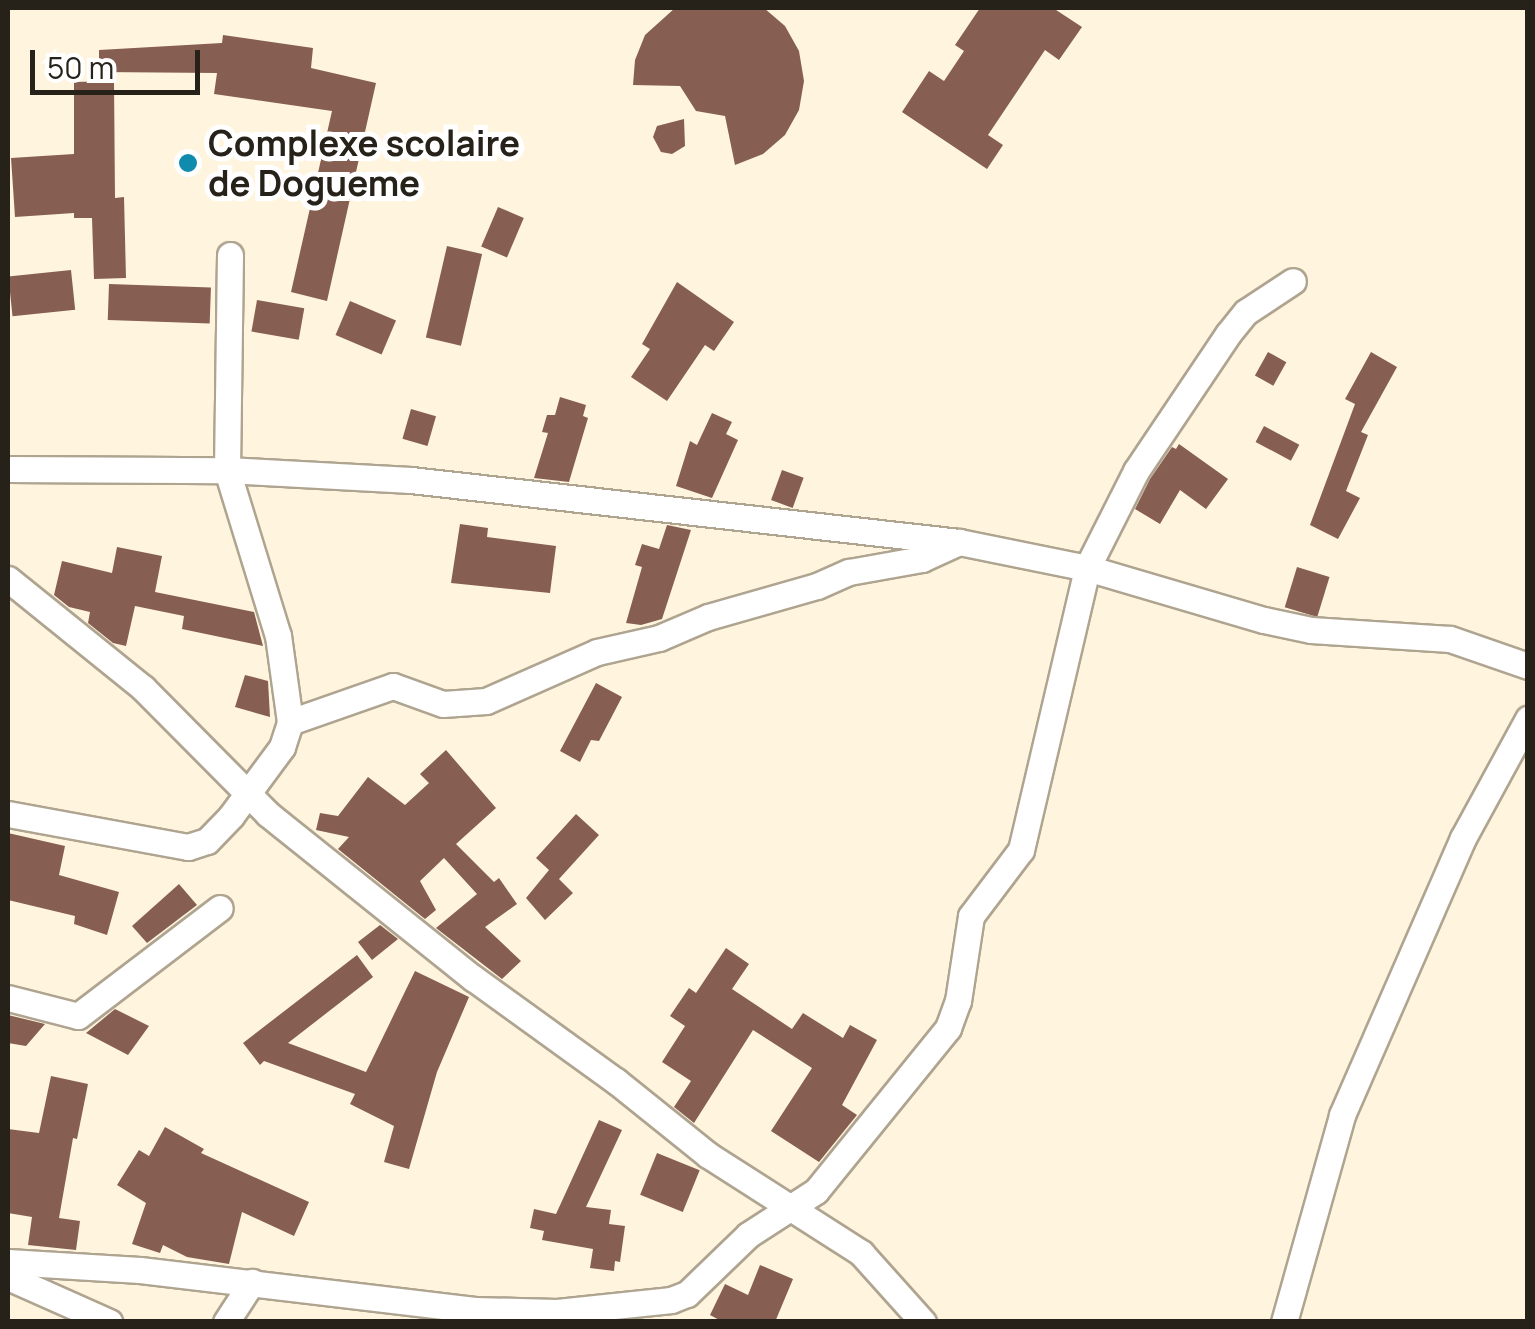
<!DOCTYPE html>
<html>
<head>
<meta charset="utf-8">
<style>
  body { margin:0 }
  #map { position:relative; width:1535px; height:1329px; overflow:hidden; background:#fff4de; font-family:Manrope,sans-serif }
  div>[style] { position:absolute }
  .building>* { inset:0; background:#865f52; transform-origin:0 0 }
  .roads { filter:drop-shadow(2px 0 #afa490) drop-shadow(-2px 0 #afa490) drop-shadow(0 2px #afa490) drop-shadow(0 -2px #afa490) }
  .minor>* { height:25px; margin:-12.5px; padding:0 12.5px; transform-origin:12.5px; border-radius:12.5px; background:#fff }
  .dots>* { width:28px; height:28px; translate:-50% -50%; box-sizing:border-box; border:5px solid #fff; border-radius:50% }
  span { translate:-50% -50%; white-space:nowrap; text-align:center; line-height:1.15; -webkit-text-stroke:10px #fff; paint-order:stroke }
  .poi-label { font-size:35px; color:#26221a; font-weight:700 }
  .left { translate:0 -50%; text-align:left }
  .frame { position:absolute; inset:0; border:10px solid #26221a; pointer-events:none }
  .scale { position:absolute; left:30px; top:50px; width:170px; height:45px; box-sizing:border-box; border:5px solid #26221a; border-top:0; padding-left:12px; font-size:30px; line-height:35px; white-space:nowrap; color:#26221a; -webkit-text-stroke:8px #fff; paint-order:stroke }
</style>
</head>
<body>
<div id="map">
  <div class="building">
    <div style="clip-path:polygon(675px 8px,764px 8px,785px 26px,799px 51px,804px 81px,799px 110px,785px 135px,763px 154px,735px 165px,725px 116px,696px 111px,680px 86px,633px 85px,635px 60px,645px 35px)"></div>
    <div style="clip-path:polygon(980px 8px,1053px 8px,1082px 27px,1059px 60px,1045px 50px,988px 135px,1003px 145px,987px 169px,902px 112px,929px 71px,944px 81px,964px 51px,955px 45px)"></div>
    <div style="clip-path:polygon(223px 35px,313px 48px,311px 68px,376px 83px,327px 301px,291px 292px,332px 111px,214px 94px,217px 73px,99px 72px,99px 50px,222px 43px)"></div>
    <div style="clip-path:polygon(114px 81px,115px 198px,124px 197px,126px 278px,94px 279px,92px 218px,74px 218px,74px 213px,15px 217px,11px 158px,74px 154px,74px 82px)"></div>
    <div style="clip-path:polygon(684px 119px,685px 146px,672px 154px,661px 152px,653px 137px,657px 126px)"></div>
    <div style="left:498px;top:207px;width:28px;height:43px;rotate:23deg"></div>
    <div style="left:447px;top:246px;width:36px;height:94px;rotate:13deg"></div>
    <div style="left:71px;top:270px;width:40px;height:63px;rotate:84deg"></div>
    <div style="clip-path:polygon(677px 282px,734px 322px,714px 351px,705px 345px,667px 401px,631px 377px,650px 349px,642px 344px)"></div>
    <div style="left:109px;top:284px;width:102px;height:36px;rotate:2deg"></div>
    <div style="left:257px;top:300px;width:48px;height:32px;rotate:10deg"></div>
    <div style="left:350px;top:301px;width:50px;height:37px;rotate:23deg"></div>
    <div style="left:1268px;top:352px;width:21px;height:27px;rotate:29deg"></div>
    <div style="clip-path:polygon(1371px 352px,1397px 367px,1361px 432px,1368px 435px,1346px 491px,1360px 498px,1338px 539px,1310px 525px,1355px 404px,1345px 399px)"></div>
    <div style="clip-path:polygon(560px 397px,586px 405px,583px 416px,588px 418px,569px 482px,534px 478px,548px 433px,542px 432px,547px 415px,555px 415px)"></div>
    <div style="left:411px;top:409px;width:26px;height:31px;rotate:16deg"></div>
    <div style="clip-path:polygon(712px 413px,732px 422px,726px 434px,738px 440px,712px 498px,676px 486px,690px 441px,697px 445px)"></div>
    <div style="left:1264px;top:426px;width:40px;height:18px;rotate:28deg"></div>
    <div style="clip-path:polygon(1179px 444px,1228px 479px,1206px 509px,1180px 490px,1160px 524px,1135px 509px,1150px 479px,1172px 447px,1176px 449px)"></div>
    <div style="left:782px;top:470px;width:23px;height:32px;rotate:20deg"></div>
    <div style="clip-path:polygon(460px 524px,488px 528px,487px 537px,556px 546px,550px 593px,451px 583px)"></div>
    <div style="clip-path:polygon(667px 525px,691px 530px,662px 619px,641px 625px,626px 623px,642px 567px,635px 565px,642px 544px,659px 549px)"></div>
    <div style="clip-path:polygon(117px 547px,162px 556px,155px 592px,254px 612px,263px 646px,182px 629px,184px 616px,135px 606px,126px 646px,113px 643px,88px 623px,90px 612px,69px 607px,54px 595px,62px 561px,112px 573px)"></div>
    <div style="left:1297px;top:567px;width:34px;height:42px;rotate:17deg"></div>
    <div style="clip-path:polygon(245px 675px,268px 681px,270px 717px,235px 707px)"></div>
    <div style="clip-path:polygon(596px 683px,622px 697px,599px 741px,591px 740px,580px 762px,560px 751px)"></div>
    <div style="clip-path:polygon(446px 750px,496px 808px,456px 844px,494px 882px,499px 878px,517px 904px,485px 927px,521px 961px,502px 979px,436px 928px,477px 894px,444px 858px,420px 881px,436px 910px,425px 919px,338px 849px,349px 837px,316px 830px,320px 813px,338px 816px,368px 777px,405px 805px,429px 783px,420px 774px)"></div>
    <div style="clip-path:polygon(576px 814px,599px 835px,559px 879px,573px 893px,545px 920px,526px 898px,549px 870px,536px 858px)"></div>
    <div style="clip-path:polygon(8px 833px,65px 846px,59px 875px,119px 892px,107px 935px,74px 924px,75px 916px,8px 900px)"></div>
    <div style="clip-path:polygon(179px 884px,197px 905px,147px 943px,132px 926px)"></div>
    <div style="clip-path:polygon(380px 925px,398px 939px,372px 960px,358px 942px)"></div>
    <div style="clip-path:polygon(726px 948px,749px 964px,732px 989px,792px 1029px,803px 1013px,843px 1038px,850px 1025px,877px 1040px,842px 1105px,857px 1115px,819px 1162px,771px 1131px,812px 1068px,753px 1030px,694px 1123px,674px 1107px,691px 1081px,662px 1062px,685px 1026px,670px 1016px,689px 988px,696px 993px)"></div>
    <div style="clip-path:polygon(357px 955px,373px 977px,288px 1043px,366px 1072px,415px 971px,469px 997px,437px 1072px,409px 1169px,384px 1162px,394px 1126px,350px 1104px,355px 1094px,264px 1061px,260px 1065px,243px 1043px)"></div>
    <div style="clip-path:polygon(115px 1009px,149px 1026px,128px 1055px,86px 1033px)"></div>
    <div style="clip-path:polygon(8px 1015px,45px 1024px,26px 1046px,8px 1043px)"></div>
    <div style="clip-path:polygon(51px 1076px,88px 1084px,77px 1139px,73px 1138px,59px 1218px,80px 1221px,76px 1250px,28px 1245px,32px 1217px,8px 1213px,8px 1129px,39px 1133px)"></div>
    <div style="clip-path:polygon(599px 1120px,622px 1130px,586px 1207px,611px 1210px,609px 1224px,625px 1226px,620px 1262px,615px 1261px,614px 1271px,590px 1268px,593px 1249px,542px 1240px,544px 1231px,530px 1228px,534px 1209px,556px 1214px)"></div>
    <div style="clip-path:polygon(165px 1127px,204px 1149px,201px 1153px,309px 1202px,294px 1236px,242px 1212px,229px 1264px,187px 1257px,163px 1245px,160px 1253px,132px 1244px,146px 1203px,117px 1185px,139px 1150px,149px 1156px)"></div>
    <div style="left:657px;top:1153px;width:46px;height:45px;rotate:22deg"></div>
    <div style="clip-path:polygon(760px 1265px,793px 1279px,775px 1322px,723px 1322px,710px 1315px,725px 1284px,748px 1295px)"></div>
  </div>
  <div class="roads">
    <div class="minor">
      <div style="left:8px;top:469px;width:219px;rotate:0.3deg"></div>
      <div style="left:227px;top:470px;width:184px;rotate:3.1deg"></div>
      <div style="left:411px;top:480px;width:551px;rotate:6.45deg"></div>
      <div style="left:959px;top:542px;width:131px;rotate:11.5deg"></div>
      <div style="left:1087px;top:568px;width:184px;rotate:16.4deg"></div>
      <div style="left:1264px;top:620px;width:48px;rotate:12deg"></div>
      <div style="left:1311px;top:630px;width:139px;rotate:3.7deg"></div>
      <div style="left:1450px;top:639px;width:83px;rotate:19.1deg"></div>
      <div style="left:8px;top:579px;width:174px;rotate:38.9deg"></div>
      <div style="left:143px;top:688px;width:177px;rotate:45.2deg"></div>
      <div style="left:268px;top:814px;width:263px;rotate:38.7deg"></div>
      <div style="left:473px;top:978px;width:176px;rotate:35.8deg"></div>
      <div style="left:616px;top:1081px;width:118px;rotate:38.8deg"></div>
      <div style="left:708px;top:1155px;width:182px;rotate:32.6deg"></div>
      <div style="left:861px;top:1253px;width:93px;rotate:48.1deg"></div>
      <div style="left:290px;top:722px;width:109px;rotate:-19.3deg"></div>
      <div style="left:393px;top:686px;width:53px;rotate:19.8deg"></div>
      <div style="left:443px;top:704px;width:43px;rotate:-4deg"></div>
      <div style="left:486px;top:701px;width:121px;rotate:-23.8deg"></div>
      <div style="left:597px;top:652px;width:64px;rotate:-12.7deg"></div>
      <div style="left:659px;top:638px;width:53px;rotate:-23.2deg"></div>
      <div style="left:708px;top:617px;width:113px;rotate:-15.9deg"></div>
      <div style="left:817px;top:586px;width:35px;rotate:-24deg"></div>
      <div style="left:849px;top:572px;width:74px;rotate:-10.1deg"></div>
      <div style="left:922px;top:559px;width:41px;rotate:-24.7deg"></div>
      <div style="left:8px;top:814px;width:183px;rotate:10.4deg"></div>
      <div style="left:188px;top:847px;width:20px;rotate:-18deg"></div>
      <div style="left:207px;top:841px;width:35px;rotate:-46deg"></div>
      <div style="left:231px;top:816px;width:86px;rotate:-53.5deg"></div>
      <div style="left:282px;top:747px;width:26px;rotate:-72deg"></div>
      <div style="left:290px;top:722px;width:87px;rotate:-97.9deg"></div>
      <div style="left:278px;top:636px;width:174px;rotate:-107.1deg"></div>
      <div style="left:227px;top:470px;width:215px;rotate:-89.2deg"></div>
      <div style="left:8px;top:998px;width:72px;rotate:14.4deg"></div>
      <div style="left:78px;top:1016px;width:178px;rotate:-37.3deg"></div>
      <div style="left:8px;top:1262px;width:132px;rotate:3.5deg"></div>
      <div style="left:140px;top:1270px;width:337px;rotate:6.8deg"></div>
      <div style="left:475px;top:1310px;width:82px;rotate:1.4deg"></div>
      <div style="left:557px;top:1312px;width:115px;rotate:-6deg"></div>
      <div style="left:671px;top:1300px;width:17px;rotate:-21deg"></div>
      <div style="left:687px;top:1294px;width:85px;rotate:-44deg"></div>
      <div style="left:748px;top:1235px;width:81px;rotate:-32.9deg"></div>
      <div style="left:816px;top:1191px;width:210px;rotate:-51deg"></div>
      <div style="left:948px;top:1028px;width:29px;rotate:-70deg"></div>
      <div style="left:958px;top:1001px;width:86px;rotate:-81.3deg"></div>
      <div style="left:971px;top:916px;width:83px;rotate:-52.9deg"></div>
      <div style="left:1021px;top:850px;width:290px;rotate:-76.8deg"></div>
      <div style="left:1087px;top:568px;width:109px;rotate:-63.2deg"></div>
      <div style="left:1136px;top:471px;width:165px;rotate:-56.1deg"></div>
      <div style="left:1228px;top:334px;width:28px;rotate:-51deg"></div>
      <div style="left:1246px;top:312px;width:56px;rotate:-33.4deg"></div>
      <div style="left:8px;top:1277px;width:111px;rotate:24deg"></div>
      <div style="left:226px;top:1322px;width:48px;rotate:-57deg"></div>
      <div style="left:1284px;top:1322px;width:215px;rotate:-74.3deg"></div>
      <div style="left:1342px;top:1115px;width:302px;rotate:-66.4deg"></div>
      <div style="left:1463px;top:838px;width:136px;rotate:-61.4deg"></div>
    </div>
  </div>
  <div class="dots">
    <div style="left:188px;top:163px;background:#118bad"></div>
  </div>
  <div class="poi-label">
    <span class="left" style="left:208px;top:163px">Complexe scolaire<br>de Dogueme</span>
  </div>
  <div class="frame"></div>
  <div class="scale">50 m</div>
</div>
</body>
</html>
